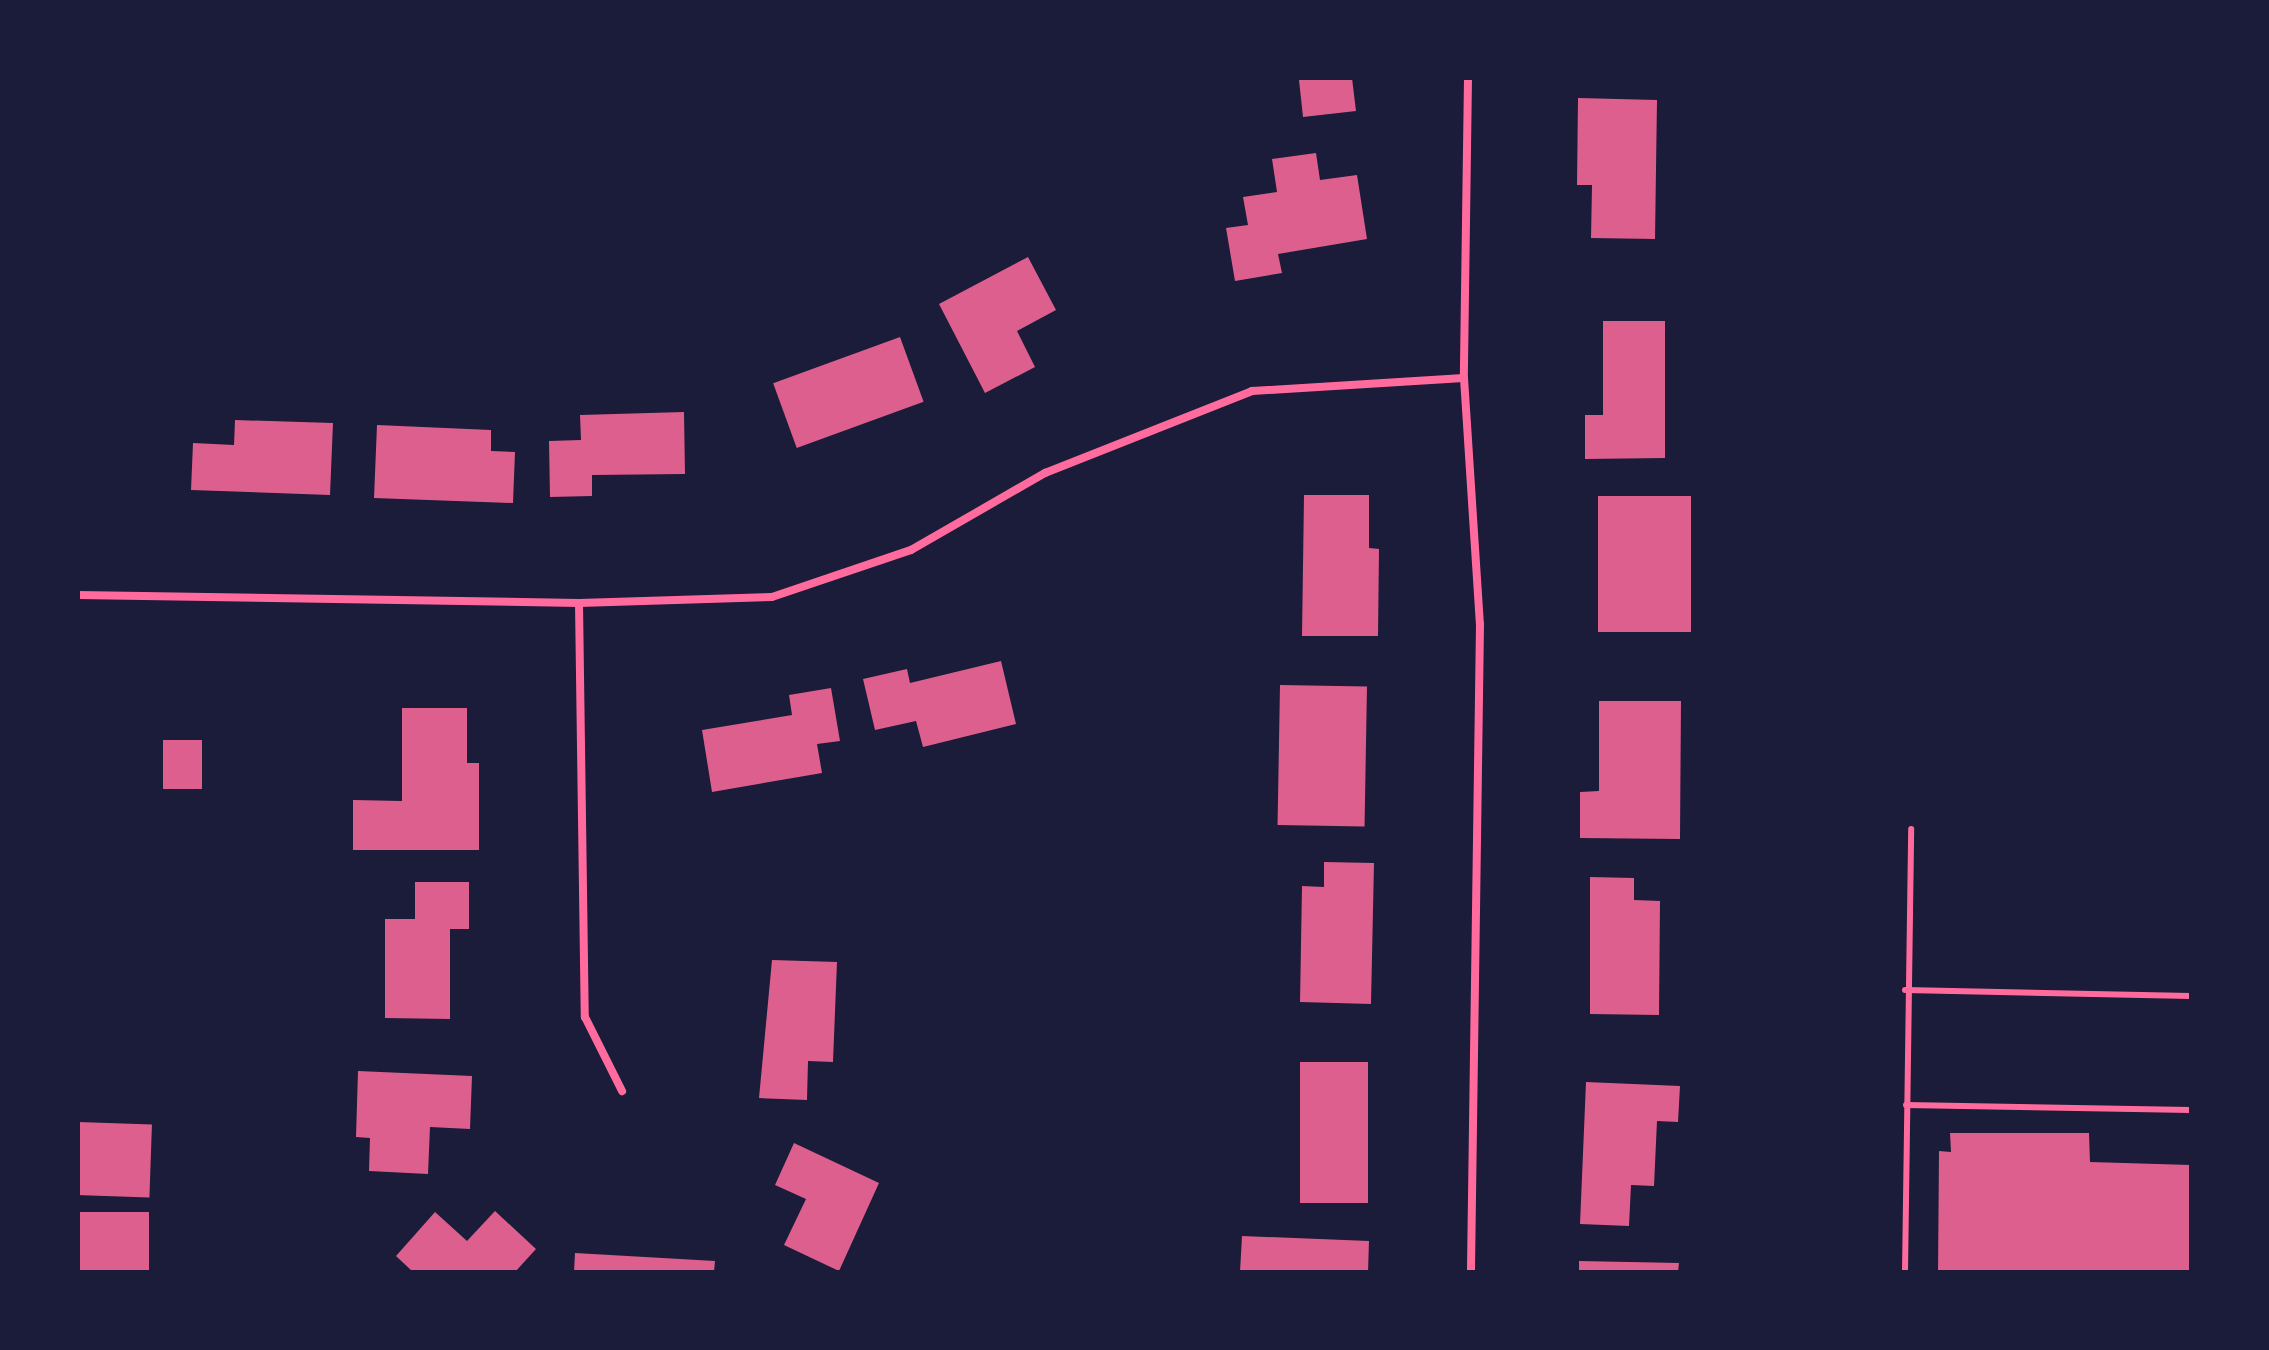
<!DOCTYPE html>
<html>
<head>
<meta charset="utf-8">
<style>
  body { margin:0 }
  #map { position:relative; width:2269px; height:1350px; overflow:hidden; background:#1b1b3a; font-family:"Exo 2",sans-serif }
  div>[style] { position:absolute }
  .building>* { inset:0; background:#dd5f8e; transform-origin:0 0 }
  .service>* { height:6px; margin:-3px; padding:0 3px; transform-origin:3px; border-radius:3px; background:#ff6b9d }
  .minor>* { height:8px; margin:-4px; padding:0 4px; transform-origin:4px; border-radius:4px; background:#ff6b9d }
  span { translate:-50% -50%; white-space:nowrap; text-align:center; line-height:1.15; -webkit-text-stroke:7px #1b1b3a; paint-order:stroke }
  .frame { position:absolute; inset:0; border:80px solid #1b1b3a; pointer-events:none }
</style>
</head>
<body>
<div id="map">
  <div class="building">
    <div style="clip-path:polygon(1267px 78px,1352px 78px,1356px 111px,1303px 117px,1299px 80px)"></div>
    <div style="clip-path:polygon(1578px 98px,1657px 100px,1655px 239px,1591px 238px,1592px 185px,1577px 185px)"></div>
    <div style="clip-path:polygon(1316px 153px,1320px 180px,1357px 175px,1367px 239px,1278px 254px,1282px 273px,1235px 281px,1226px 228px,1248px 225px,1243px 197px,1277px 192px,1272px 159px)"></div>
    <div style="clip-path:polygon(1028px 257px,1056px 310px,1017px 331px,1035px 367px,985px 393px,939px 304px)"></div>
    <div style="clip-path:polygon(1603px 321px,1665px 321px,1665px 458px,1585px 459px,1585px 415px,1603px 415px)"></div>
    <div style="left:900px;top:337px;width:69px;height:135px;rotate:70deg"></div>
    <div style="clip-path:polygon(684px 412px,685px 474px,592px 475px,592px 496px,550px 497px,549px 441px,581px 440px,580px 415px)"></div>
    <div style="clip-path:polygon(235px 420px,333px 423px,330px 495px,191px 490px,193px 443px,234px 445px)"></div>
    <div style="clip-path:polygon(377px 425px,491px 430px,491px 451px,515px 452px,513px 503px,374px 498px)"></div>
    <div style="clip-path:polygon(1304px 495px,1369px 495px,1369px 548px,1379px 549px,1378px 636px,1302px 636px)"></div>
    <div style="left:1598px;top:496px;width:93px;height:136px"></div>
    <div style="clip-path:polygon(1001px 661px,1016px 724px,923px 747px,916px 721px,875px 730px,863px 679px,907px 669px,910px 683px)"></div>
    <div style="left:1280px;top:685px;width:87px;height:140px;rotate:1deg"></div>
    <div style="clip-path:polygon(831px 688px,840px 741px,817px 744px,822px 773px,712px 792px,702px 730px,792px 715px,789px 695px)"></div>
    <div style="clip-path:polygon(1599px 701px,1681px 701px,1680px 839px,1580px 838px,1580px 792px,1599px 791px)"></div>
    <div style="clip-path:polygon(402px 708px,467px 708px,467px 763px,479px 763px,479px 850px,353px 850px,353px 800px,402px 801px)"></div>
    <div style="left:163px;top:740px;width:39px;height:49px"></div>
    <div style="clip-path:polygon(1324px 862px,1374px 863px,1371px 1004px,1300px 1002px,1302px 886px,1324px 887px)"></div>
    <div style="clip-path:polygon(1590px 877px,1634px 878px,1634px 900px,1660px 901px,1659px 1015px,1590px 1014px)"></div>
    <div style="clip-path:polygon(415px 882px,469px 882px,469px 929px,450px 929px,450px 1019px,385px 1018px,385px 919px,415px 919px)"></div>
    <div style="clip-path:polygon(772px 960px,837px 962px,833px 1062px,808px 1061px,807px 1100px,759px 1098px)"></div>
    <div style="left:1300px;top:1062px;width:68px;height:141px"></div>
    <div style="clip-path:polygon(358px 1071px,472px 1076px,470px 1129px,430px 1127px,428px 1174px,369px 1171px,370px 1138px,356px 1137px)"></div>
    <div style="clip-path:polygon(1586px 1082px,1680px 1086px,1678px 1122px,1657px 1121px,1654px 1186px,1631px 1185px,1629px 1226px,1580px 1224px)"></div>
    <div style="left:78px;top:1122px;width:74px;height:73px;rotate:2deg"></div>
    <div style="clip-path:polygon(1950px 1133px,2089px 1133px,2090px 1162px,2191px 1165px,2191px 1272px,1938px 1272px,1939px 1151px,1951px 1152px)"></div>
    <div style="clip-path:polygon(794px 1143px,879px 1183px,839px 1271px,784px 1245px,806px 1199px,775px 1185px)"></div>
    <div style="clip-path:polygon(495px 1211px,536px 1249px,515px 1272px,413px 1272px,396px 1256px,435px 1212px,467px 1241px)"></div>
    <div style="left:78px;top:1212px;width:71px;height:60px"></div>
    <div style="clip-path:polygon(1242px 1236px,1369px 1241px,1368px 1272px,1240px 1272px)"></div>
    <div style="clip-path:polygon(575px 1253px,715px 1261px,714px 1272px,574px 1272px)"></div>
    <div style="clip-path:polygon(1579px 1261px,1679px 1263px,1678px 1272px,1579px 1272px)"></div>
  </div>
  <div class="service">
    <div style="left:1905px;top:990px;width:286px;rotate:1.2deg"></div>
    <div style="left:1906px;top:1105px;width:285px;rotate:1deg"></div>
    <div style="left:1905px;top:1272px;width:443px;rotate:-89.2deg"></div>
  </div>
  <div class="minor">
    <div style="left:1468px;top:78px;width:300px;rotate:90.8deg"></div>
    <div style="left:1464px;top:378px;width:247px;rotate:86.3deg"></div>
    <div style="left:1480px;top:624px;width:648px;rotate:90.8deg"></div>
    <div style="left:78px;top:595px;width:501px;rotate:0.91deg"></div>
    <div style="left:579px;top:603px;width:193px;rotate:-1.8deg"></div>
    <div style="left:772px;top:597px;width:147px;rotate:-18.7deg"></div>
    <div style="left:911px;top:550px;width:155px;rotate:-29.9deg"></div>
    <div style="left:1045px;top:473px;width:223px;rotate:-21.6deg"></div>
    <div style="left:1252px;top:391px;width:212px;rotate:-3.5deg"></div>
    <div style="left:579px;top:603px;width:414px;rotate:89.2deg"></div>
    <div style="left:585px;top:1017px;width:83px;rotate:63.4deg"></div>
  </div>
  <div class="frame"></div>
</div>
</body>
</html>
